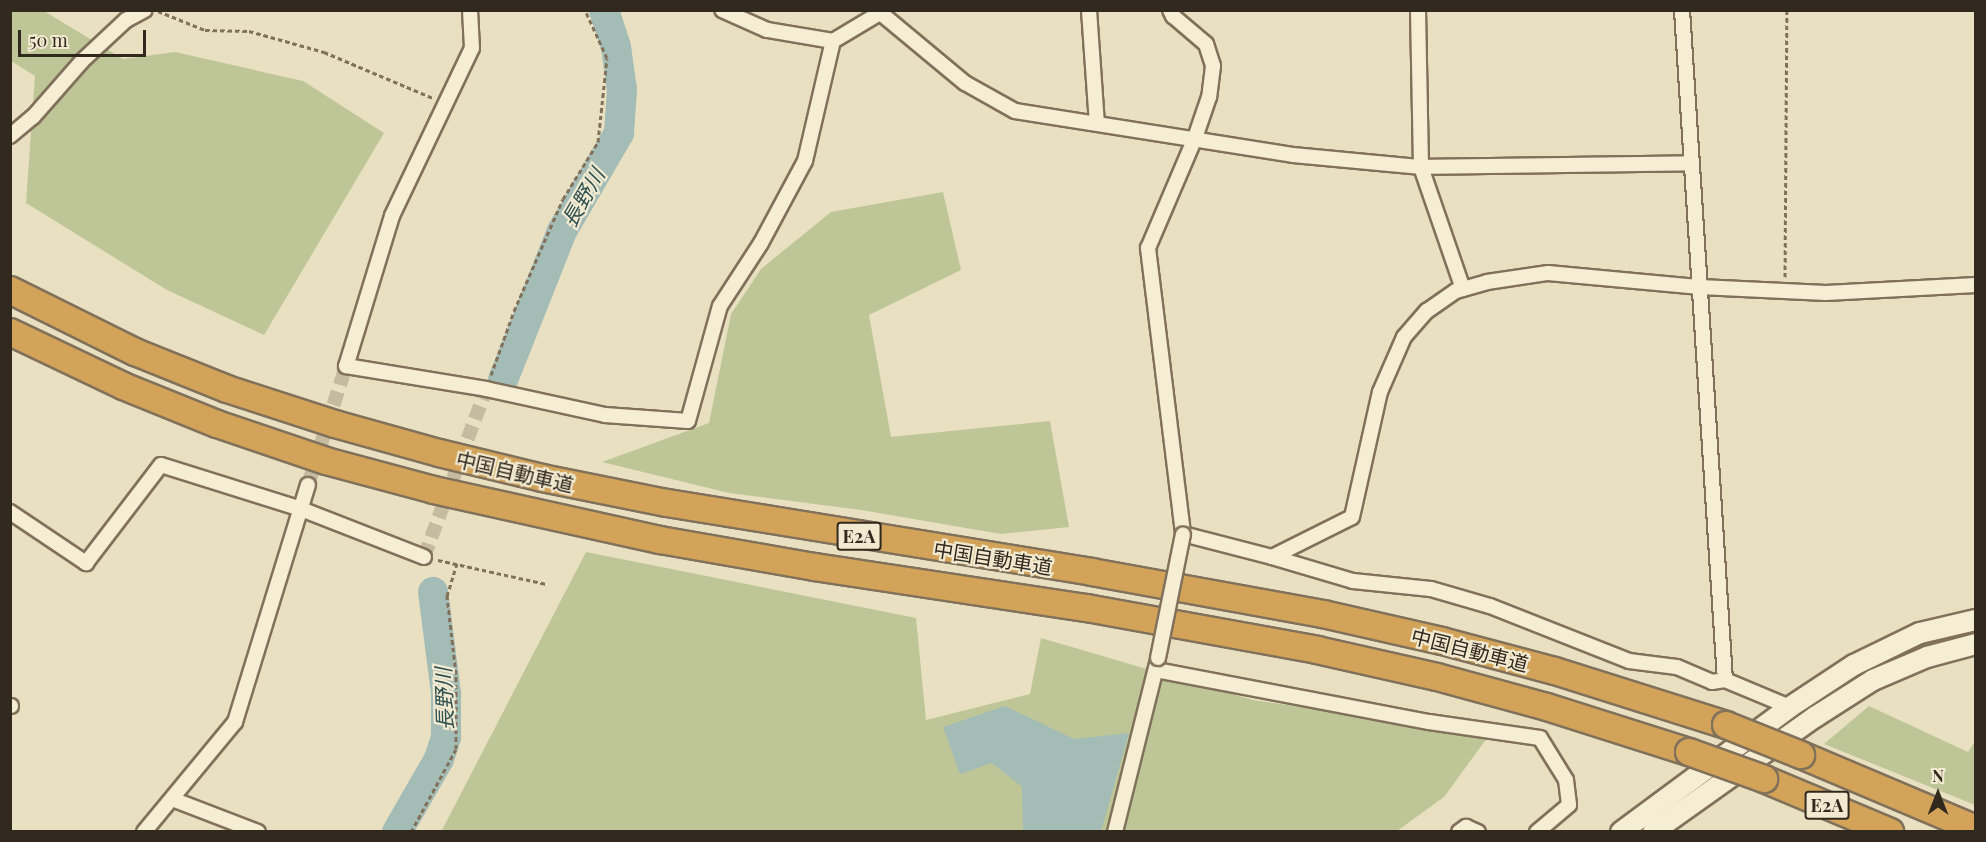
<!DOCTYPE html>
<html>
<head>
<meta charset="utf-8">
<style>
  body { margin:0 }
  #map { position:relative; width:1986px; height:842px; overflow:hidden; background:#e9e0c2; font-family:"Playfair Display","Noto Sans JP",serif }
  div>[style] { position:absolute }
  .green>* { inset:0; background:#bec697 }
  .water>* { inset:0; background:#a4bcb6 }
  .river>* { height:30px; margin:-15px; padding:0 15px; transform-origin:15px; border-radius:15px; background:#a4bcb6 }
  .street-tunnel>* { height:14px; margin-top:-7px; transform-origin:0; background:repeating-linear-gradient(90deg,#c4bba1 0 14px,transparent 0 21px) }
  .path>* { height:3px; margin-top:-1.5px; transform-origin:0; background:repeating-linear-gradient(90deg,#81715b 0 4.5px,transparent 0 7.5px) }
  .roads { filter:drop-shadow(2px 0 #81715b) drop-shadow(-2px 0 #81715b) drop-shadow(0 2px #81715b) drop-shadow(0 -2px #81715b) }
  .street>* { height:14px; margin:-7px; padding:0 7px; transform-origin:7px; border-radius:7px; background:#f5edd4 }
  .secondary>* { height:20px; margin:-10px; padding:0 10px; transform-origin:10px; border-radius:10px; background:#f5edd4 }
  .highway>* { height:26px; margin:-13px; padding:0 13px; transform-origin:13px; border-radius:13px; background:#d2a359 }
  .bridges { filter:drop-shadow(2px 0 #81715b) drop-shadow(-2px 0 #81715b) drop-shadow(0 2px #81715b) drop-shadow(0 -2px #81715b) }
  .street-bridge>* { height:14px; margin:-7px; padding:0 7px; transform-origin:7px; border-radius:7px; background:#f5edd4 }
  .highway-bridge>* { height:26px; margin:-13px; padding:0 13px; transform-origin:13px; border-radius:13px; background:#d2a359 }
  span { translate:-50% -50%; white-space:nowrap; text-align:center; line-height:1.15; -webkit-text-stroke:4.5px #f1ead1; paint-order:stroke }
  .shield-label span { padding:2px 4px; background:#f1ead1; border:2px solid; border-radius:4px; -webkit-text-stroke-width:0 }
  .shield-label { font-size:18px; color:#32291e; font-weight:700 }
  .street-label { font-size:20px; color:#32291e }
  .water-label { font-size:21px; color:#2e5150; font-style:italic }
  .frame { position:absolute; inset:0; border:12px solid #32291e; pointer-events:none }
  .north { position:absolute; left:1908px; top:764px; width:60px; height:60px; -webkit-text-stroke:4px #f1ead1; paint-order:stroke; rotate:0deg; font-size:16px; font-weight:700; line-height:24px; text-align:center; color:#32291e }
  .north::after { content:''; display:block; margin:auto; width:21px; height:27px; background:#32291e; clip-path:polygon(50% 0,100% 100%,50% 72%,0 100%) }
  .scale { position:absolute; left:18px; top:30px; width:128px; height:27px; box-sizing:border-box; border:3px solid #32291e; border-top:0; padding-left:8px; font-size:18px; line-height:21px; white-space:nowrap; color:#32291e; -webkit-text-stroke:4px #f1ead1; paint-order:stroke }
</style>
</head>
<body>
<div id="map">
  <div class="green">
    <div style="clip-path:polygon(11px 11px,44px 11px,123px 59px,175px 52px,303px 81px,384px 133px,264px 335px,167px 290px,26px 203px,35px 76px,11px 61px)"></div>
    <div style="clip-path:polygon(943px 192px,961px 270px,869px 315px,891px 437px,1050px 421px,1069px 527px,1001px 534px,861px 510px,729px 493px,602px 462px,709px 423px,731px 314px,761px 269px,831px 212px)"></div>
    <div style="clip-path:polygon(586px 552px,916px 618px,926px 720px,1030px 694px,1041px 638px,1253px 700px,1490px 734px,1444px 797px,1397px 831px,441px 832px)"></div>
    <div style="clip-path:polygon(1869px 706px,1968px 752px,1975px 741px,1975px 805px,1824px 744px)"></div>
  </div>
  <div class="water">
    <div style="clip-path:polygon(1005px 706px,1074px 739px,1129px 733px,1101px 831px,1023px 831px,1022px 787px,992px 763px,960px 774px,943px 727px)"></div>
  </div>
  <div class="river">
    <div style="left:503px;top:380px;width:160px;rotate:-68.4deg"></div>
    <div style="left:562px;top:231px;width:113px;rotate:-59.8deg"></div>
    <div style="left:619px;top:133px;width:43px;rotate:-86deg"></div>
    <div style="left:622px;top:90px;width:43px;rotate:-97.9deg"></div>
    <div style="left:616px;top:47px;width:39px;rotate:-108deg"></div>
    <div style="left:397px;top:832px;width:84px;rotate:-60.1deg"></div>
    <div style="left:439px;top:759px;width:23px;rotate:-72deg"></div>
    <div style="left:446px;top:737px;width:44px;rotate:-90deg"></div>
    <div style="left:446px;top:693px;width:102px;rotate:-97.3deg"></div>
  </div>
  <div class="street-tunnel">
    <div style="left:308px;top:485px;width:125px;rotate:-72.3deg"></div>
    <div style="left:424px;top:557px;width:179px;rotate:-69.7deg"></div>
  </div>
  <div class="path">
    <div style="left:158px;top:11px;width:51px;rotate:22deg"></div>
    <div style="left:205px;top:30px;width:44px;rotate:1.3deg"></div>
    <div style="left:249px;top:31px;width:78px;rotate:15.6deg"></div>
    <div style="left:324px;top:52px;width:118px;rotate:22.9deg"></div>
    <div style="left:1785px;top:277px;width:267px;rotate:-89.6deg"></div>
    <div style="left:491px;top:375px;width:68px;rotate:-70.2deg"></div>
    <div style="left:514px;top:311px;width:122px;rotate:-66.4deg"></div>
    <div style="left:563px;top:199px;width:67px;rotate:-58.4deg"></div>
    <div style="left:598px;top:142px;width:84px;rotate:-83.9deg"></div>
    <div style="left:607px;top:58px;width:53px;rotate:-114.6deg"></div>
    <div style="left:438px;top:560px;width:111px;rotate:12.5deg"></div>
    <div style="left:411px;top:832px;width:94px;rotate:-61.5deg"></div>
    <div style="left:456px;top:749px;width:75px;rotate:-90deg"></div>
    <div style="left:456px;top:674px;width:79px;rotate:-96.6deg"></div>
    <div style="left:447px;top:596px;width:34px;rotate:-73deg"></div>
  </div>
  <div class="roads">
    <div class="street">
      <div style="left:470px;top:10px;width:38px;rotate:87deg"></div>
      <div style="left:472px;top:48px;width:186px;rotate:115.5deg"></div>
      <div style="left:392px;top:216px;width:157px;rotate:107deg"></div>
      <div style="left:346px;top:366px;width:142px;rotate:9.3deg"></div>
      <div style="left:486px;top:389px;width:122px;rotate:12.3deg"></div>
      <div style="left:605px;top:415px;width:83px;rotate:4.1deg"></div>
      <div style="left:688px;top:421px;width:119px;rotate:-74.5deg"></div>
      <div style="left:720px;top:306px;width:75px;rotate:-56.9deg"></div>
      <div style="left:761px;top:243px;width:93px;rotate:-61.8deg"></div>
      <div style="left:805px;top:161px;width:123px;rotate:-76.9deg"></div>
      <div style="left:833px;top:41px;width:67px;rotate:-170.5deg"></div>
      <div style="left:767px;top:30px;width:49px;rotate:-156deg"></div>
      <div style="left:877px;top:10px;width:114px;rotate:39.7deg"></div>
      <div style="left:965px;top:83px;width:57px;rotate:29.2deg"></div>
      <div style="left:1015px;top:111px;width:281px;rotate:9deg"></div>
      <div style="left:1293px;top:155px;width:129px;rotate:5.4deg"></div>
      <div style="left:1421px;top:167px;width:270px;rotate:-0.8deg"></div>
      <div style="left:1089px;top:10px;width:113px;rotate:86deg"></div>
      <div style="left:1170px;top:10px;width:7px;rotate:63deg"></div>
      <div style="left:1173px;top:16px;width:43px;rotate:40.3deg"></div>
      <div style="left:1206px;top:44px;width:23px;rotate:72deg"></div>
      <div style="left:1213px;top:66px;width:31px;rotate:97deg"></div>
      <div style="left:1209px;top:97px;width:43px;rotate:108.9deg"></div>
      <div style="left:1195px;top:138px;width:120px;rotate:113.1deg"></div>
      <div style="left:1148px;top:248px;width:288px;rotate:83deg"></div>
      <div style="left:1183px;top:534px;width:92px;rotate:14.5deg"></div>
      <div style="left:1272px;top:557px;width:89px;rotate:-26.6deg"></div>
      <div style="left:1352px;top:517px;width:128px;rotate:-77.4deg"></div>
      <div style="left:1380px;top:392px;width:60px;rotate:-66.4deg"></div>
      <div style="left:1404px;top:337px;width:35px;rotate:-49deg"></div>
      <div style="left:1427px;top:311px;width:35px;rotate:-35deg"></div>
      <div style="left:1456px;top:291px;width:32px;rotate:-16deg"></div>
      <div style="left:1487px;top:282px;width:62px;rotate:-8.4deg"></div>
      <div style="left:1548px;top:273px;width:153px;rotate:5.3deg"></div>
      <div style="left:1700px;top:287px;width:126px;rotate:2.7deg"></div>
      <div style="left:1826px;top:293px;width:150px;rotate:-3.1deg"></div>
      <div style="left:1418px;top:10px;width:157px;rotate:88.9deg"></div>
      <div style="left:1421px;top:167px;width:129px;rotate:71deg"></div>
      <div style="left:1682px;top:10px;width:671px;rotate:86.33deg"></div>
      <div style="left:1725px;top:680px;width:70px;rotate:22.6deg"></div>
      <div style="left:833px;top:41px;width:55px;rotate:-30.8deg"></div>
      <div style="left:10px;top:136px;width:30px;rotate:-40deg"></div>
      <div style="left:33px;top:117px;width:74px;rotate:-48.8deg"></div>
      <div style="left:82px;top:61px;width:60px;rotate:-43deg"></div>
      <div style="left:126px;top:20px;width:21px;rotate:-28deg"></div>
      <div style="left:10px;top:512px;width:92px;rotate:33.9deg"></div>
      <div style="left:86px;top:563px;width:123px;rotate:-52.6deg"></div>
      <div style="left:161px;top:465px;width:147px;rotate:17.4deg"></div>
      <div style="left:301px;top:509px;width:132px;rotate:21.3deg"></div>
      <div style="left:1272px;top:557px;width:84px;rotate:16.5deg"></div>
      <div style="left:1353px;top:581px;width:78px;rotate:5.9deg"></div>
      <div style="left:1431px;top:589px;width:61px;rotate:16.1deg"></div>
      <div style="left:1490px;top:606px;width:149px;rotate:21.6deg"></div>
      <div style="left:1629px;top:661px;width:48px;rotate:7.1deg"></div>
      <div style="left:1677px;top:667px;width:38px;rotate:23deg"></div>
      <div style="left:1712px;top:682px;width:13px;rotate:-9deg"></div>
      <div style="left:1156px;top:670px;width:278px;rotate:10.8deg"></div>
      <div style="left:1429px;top:722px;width:112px;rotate:8.2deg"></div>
      <div style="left:1540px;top:738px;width:49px;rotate:58.2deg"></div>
      <div style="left:1566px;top:780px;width:25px;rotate:83deg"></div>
      <div style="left:1569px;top:805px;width:42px;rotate:139.8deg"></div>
      <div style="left:10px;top:706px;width:1px"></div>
      <div style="left:172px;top:799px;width:92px;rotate:21deg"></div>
      <div style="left:144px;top:832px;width:143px;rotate:-50.4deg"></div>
      <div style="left:235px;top:722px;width:248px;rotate:-72.9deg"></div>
      <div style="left:1115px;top:832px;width:174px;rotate:-76deg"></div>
      <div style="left:1459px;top:832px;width:9px;rotate:-36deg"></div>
      <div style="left:1466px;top:827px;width:13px;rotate:23deg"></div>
    </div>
    <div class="secondary">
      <div style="left:1621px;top:832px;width:210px;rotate:-36.5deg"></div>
      <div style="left:1790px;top:707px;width:77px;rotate:-33.3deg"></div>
      <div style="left:1854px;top:665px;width:73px;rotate:-25.9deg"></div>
      <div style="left:1920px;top:633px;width:57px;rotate:-13.1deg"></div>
      <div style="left:1653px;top:832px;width:199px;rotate:-35.4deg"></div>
      <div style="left:1815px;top:717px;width:69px;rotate:-32.5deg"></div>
      <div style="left:1873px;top:680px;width:59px;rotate:-23.1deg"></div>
      <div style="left:1927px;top:657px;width:51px;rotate:-14.9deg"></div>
    </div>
    <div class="highway">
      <div style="left:10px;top:290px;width:140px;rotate:26.4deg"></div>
      <div style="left:135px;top:352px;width:99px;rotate:21.9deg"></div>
      <div style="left:227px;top:389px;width:114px;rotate:18deg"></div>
      <div style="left:335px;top:424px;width:108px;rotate:15.6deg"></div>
      <div style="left:439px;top:453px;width:106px;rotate:13.6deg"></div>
      <div style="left:542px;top:478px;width:127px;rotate:11.3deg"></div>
      <div style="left:667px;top:503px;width:431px;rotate:9.2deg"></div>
      <div style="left:1092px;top:572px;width:235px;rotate:10.3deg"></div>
      <div style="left:1323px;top:614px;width:122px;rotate:12.8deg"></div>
      <div style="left:1442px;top:641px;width:117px;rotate:14.9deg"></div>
      <div style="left:1555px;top:671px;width:179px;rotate:17.5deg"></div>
      <div style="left:10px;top:332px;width:125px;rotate:25.5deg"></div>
      <div style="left:123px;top:386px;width:101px;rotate:22deg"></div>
      <div style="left:217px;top:424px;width:115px;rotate:18.7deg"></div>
      <div style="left:326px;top:461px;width:112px;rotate:15deg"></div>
      <div style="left:434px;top:490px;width:231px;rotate:12.5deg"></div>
      <div style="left:660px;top:540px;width:157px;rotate:9.9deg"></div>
      <div style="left:815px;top:567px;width:275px;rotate:8.6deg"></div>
      <div style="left:1087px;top:608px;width:234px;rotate:10.3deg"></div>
      <div style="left:1317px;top:650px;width:123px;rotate:12.7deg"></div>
      <div style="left:1437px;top:677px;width:114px;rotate:15.3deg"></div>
      <div style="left:1547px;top:707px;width:149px;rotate:17.6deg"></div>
      <div style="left:1801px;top:755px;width:190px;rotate:22.9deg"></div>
      <div style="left:1764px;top:779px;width:137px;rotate:22.8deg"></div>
    </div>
  </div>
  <div class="bridges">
    <div class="street-bridge">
      <div style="left:1158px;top:658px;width:126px;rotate:-78.6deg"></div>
    </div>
    <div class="highway-bridge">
      <div style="left:1726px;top:725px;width:81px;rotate:21.8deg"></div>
      <div style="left:1689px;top:752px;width:80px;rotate:19.8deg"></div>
    </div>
  </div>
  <div class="shield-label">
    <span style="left:859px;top:536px">E2A</span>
    <span style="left:1827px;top:805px">E2A</span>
  </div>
  <div class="street-label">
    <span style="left:515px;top:471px;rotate:13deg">中国自動車道</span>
    <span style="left:993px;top:557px;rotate:9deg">中国自動車道</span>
    <span style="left:1470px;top:649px;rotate:14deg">中国自動車道</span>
  </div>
  <div class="water-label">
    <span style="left:582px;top:197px;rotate:-60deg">長野川</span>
    <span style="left:443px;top:699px;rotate:-92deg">長野川</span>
  </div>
  <div class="frame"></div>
  <div class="north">N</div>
  <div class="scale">50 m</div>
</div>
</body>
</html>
